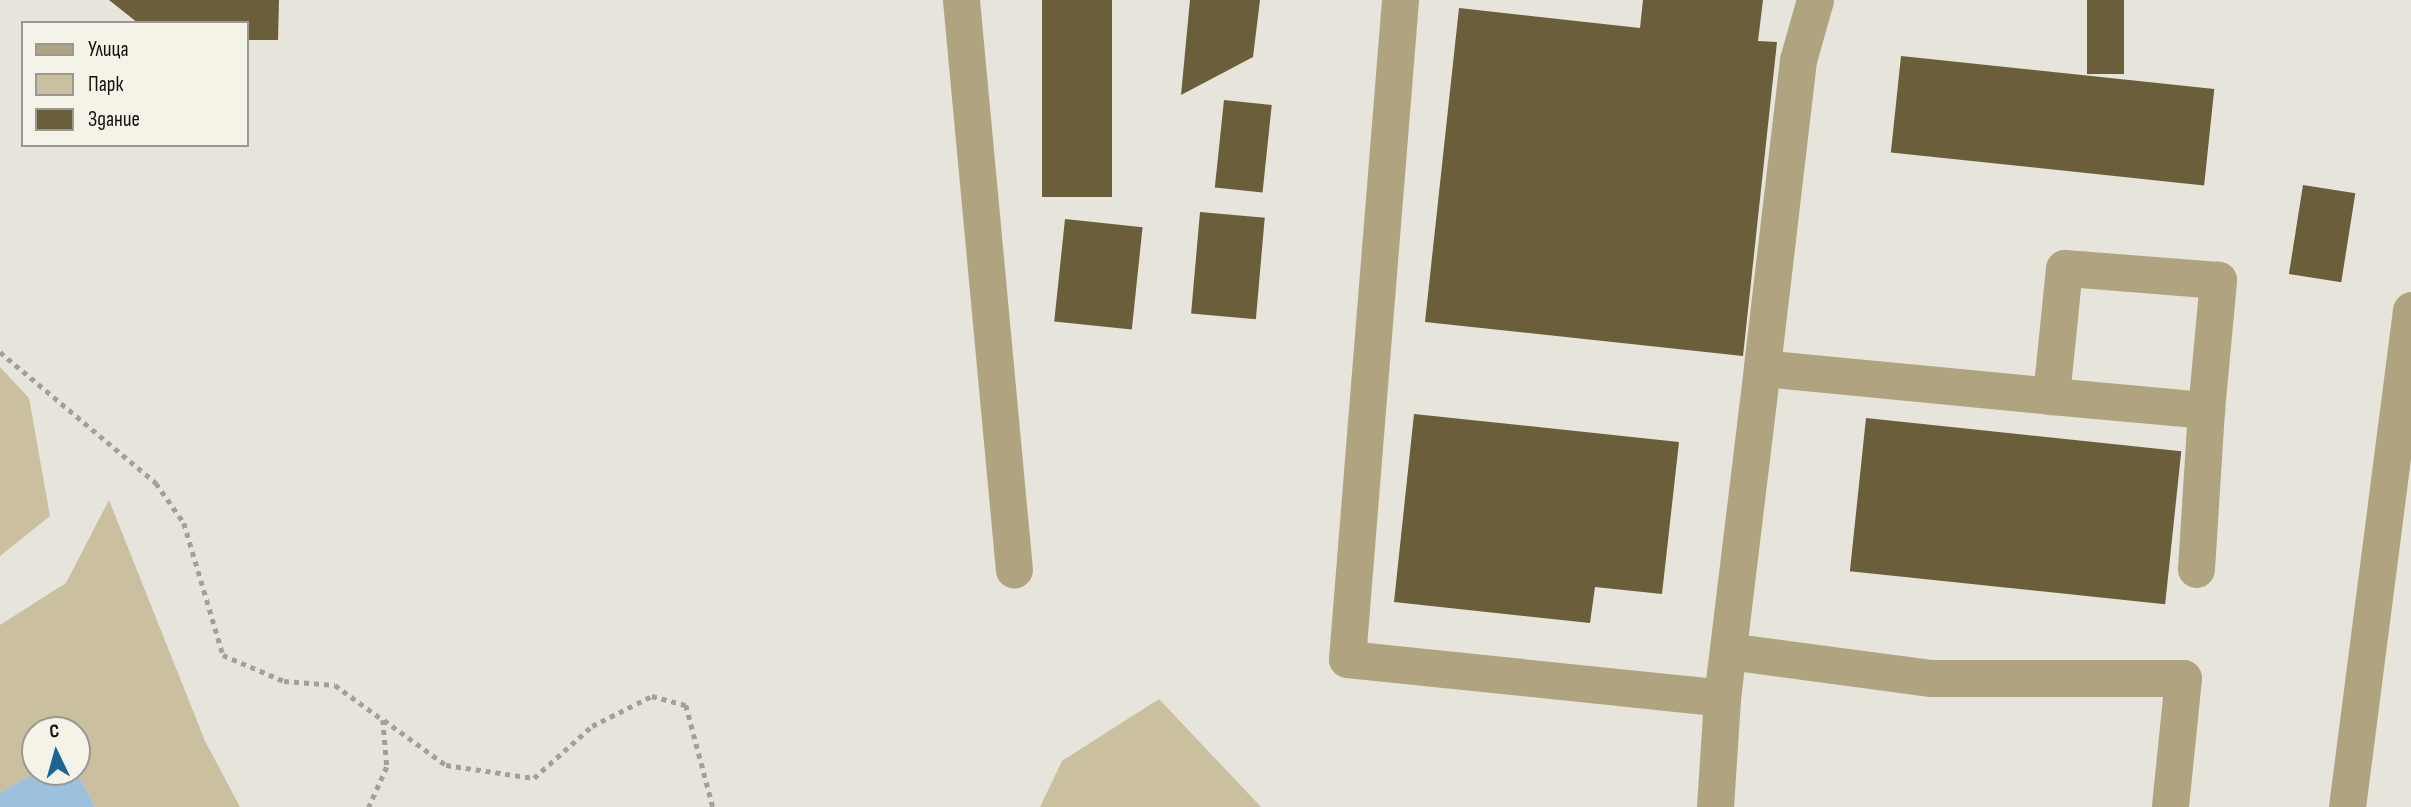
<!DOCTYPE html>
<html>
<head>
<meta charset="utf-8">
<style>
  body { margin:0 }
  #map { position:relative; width:2411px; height:807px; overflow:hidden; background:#e7e4db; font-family:"Sofia Sans Condensed",sans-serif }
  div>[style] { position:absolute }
  .green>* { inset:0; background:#cabf9e }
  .water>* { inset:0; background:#9dc0dd }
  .building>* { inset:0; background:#6a5f3a; transform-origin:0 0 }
  .path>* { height:4.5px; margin-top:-2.25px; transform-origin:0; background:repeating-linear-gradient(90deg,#a2a098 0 5px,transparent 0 10px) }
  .minor>* { height:37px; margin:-18.5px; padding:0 18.5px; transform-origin:18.5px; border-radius:18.5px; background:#b0a480 }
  span { translate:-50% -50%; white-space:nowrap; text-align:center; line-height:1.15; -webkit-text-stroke:7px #f5f2e8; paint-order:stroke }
  .legend { position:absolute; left:21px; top:21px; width:228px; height:126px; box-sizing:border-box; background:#f5f2e8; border:2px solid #9a9890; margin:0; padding:9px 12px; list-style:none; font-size:21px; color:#11100d }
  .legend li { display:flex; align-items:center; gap:14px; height:35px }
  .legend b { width:35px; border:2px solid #9a9890 }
  .north { position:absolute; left:21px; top:716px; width:70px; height:70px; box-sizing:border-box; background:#f5f2e8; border:2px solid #9a9890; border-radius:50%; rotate:355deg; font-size:19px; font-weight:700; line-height:28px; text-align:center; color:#11100d }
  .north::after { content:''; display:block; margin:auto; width:24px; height:32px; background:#196598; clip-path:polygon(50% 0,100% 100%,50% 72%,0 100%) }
</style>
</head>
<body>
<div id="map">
  <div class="green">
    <div style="clip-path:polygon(0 367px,29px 398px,50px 516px,0 556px)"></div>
    <div style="clip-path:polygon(109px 500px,205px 741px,240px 807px,95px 807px,77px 772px,77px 730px,35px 730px,35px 772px,0 793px,0 625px,66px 583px)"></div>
    <div style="clip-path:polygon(1159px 699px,1261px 807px,1040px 807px,1062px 761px)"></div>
  </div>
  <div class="water">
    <div style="clip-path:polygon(35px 772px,77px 772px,95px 807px,0 807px,0 793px)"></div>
  </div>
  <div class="building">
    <div style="clip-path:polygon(109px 0,279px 0,278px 40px,247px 40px,247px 23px,138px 23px)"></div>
    <div style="left:1042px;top:0;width:70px;height:197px"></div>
    <div style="clip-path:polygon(1190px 0,1260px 0,1253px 57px,1181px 95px)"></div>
    <div style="clip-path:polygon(1643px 0,1763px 0,1758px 41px,1777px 42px,1743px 356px,1425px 322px,1459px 8px,1640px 28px)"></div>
    <div style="left:2087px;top:0;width:37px;height:74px"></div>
    <div style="left:1901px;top:56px;width:315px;height:97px;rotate:6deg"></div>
    <div style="left:1224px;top:100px;width:48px;height:88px;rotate:6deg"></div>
    <div style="left:2303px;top:185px;width:53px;height:90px;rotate:9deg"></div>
    <div style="left:1200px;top:212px;width:65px;height:102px;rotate:5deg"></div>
    <div style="left:1065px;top:219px;width:78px;height:103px;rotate:6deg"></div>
    <div style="clip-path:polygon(1414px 414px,1679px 442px,1662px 594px,1595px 587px,1590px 623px,1394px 602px)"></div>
    <div style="left:1866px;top:418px;width:317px;height:154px;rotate:6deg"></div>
  </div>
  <div class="path">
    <div style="left:0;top:352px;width:204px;rotate:40deg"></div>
    <div style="left:156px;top:483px;width:49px;rotate:55deg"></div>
    <div style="left:184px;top:523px;width:138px;rotate:73.5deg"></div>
    <div style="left:223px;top:655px;width:66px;rotate:23.1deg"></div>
    <div style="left:284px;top:681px;width:51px;rotate:4.5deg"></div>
    <div style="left:335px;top:685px;width:59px;rotate:36.1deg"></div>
    <div style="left:383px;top:720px;width:47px;rotate:85.1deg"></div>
    <div style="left:387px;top:767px;width:44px;rotate:114.2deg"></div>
    <div style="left:384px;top:720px;width:77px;rotate:36deg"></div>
    <div style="left:446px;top:765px;width:89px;rotate:8.4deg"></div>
    <div style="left:534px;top:778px;width:78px;rotate:-41.9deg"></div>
    <div style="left:592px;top:726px;width:67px;rotate:-26.6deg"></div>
    <div style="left:652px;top:696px;width:35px;rotate:15deg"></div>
    <div style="left:686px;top:705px;width:106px;rotate:75.2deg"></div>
  </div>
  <div class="minor">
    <div style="left:961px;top:0;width:572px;rotate:84.69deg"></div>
    <div style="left:1400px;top:0;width:661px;rotate:94.6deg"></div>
    <div style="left:1347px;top:659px;width:377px;rotate:5.9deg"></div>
    <div style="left:1722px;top:698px;width:332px;rotate:-83.1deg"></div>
    <div style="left:1815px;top:0;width:62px;rotate:105.8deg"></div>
    <div style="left:1798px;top:60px;width:310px;rotate:96.7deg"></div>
    <div style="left:1762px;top:368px;width:290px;rotate:5.5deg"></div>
    <div style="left:2051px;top:396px;width:156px;rotate:5.2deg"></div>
    <div style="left:2206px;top:410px;width:131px;rotate:-84.7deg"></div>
    <div style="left:2218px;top:280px;width:154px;rotate:-175.5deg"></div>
    <div style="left:2064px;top:268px;width:129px;rotate:95.8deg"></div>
    <div style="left:2196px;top:569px;width:159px;rotate:-86.4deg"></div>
    <div style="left:1728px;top:651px;width:205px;rotate:7.6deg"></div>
    <div style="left:1931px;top:678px;width:252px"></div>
    <div style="left:2183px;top:678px;width:130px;rotate:95.8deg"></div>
    <div style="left:1715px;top:807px;width:109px;rotate:-86.3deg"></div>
    <div style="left:2347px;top:807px;width:501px;rotate:-82.66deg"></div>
  </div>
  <ul class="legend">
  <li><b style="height:9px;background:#b0a480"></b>Улица</li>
  <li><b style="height:19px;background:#cabf9e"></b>Парк</li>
  <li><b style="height:19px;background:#6a5f3a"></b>Здание</li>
  </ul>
  <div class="north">С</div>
</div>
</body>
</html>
